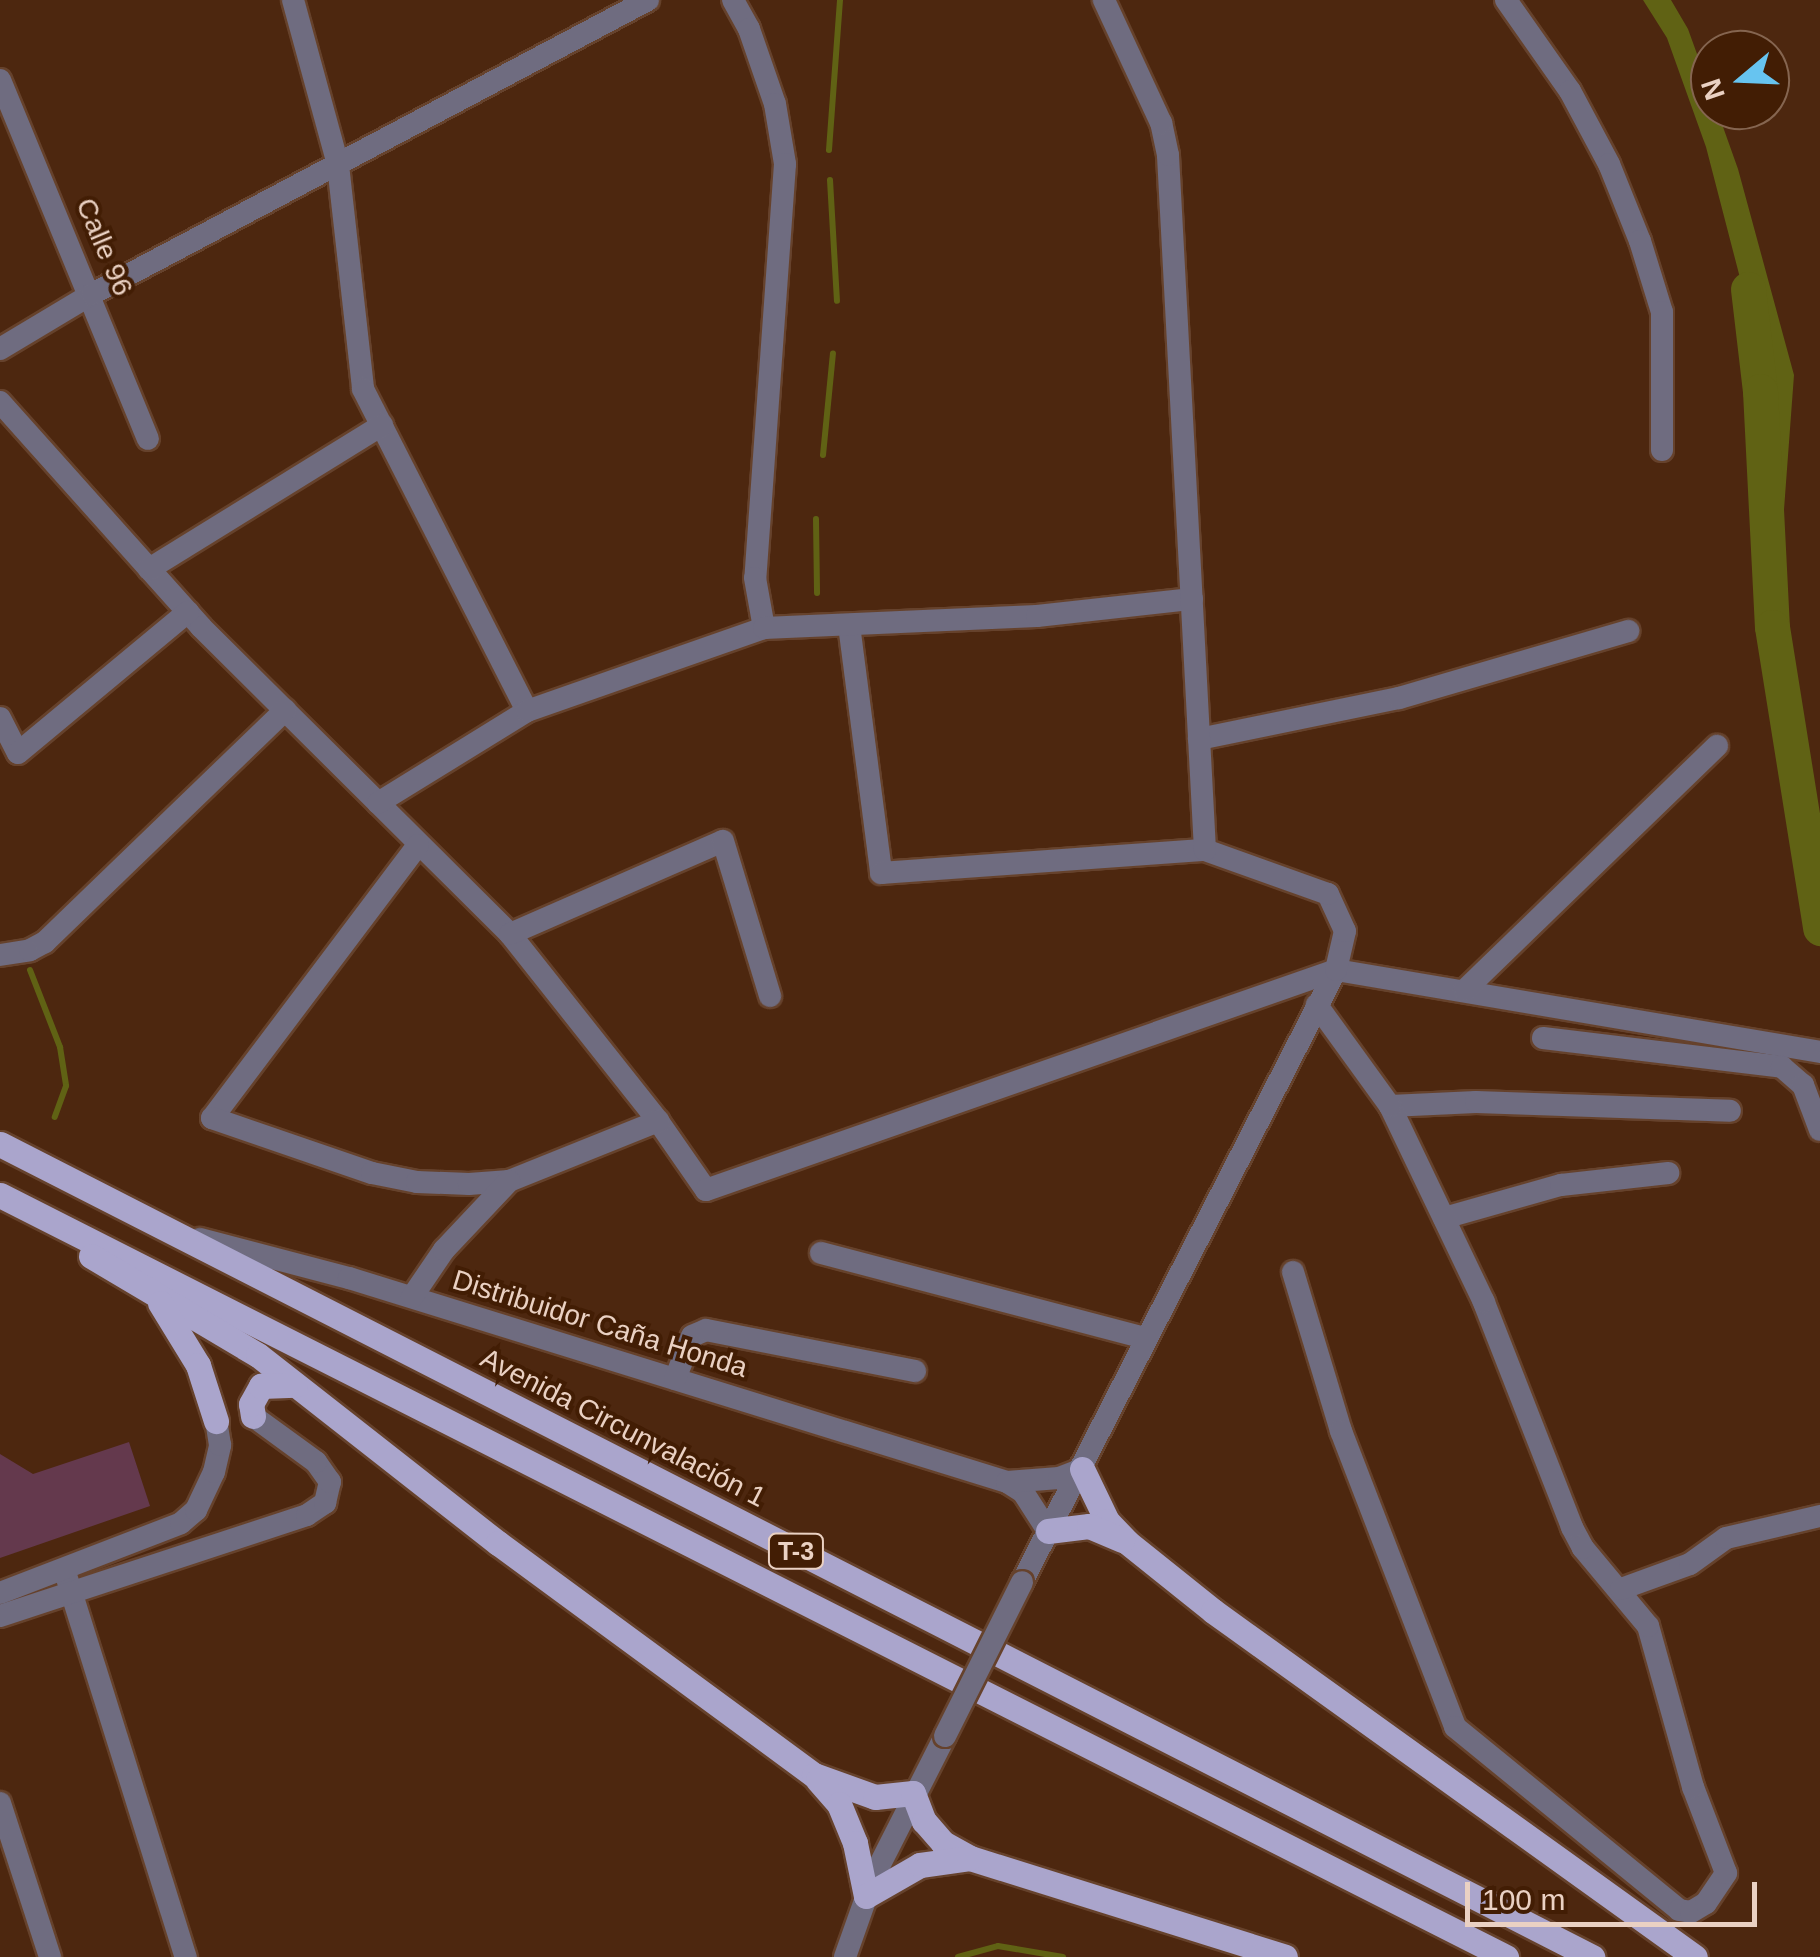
<!DOCTYPE html>
<html>
<head>
<meta charset="utf-8">
<style>
  body { margin:0 }
  #map { position:relative; width:1820px; height:1957px; overflow:hidden; background:#4d270f; font-family:Arial,sans-serif }
  div>[style] { position:absolute }
  .water>* { inset:0; background:#606214 }
  .stream>* { height:6px; margin:-3px; padding:0 3px; transform-origin:3px; border-radius:3px; background:#606214 }
  .river>* { height:35px; margin:-17.5px; padding:0 17.5px; transform-origin:17.5px; border-radius:17.5px; background:#606214 }
  .building>* { inset:0; background:#64394d }
  .roads { filter:drop-shadow(2px 0 #66422c) drop-shadow(-2px 0 #66422c) drop-shadow(0 2px #66422c) drop-shadow(0 -2px #66422c) }
  .minor>* { height:22px; margin:-11px; padding:0 11px; transform-origin:11px; border-radius:11px; background:#6f6c80 }
  .major>* { height:25px; margin:-12.5px; padding:0 12.5px; transform-origin:12.5px; border-radius:12.5px; background:#aaa5cc }
  .bridges { filter:drop-shadow(2px 0 #66422c) drop-shadow(-2px 0 #66422c) drop-shadow(0 2px #66422c) drop-shadow(0 -2px #66422c) }
  .minor-bridge>* { height:22px; margin:-11px; padding:0 11px; transform-origin:11px; border-radius:11px; background:#6f6c80 }
  span { translate:-50% -50%; white-space:nowrap; text-align:center; line-height:1.15; -webkit-text-stroke:8px #421d04; paint-order:stroke }
  .shield-label span { padding:2px 8px; background:#421d04; border:2px solid; border-radius:8px; -webkit-text-stroke-width:0 }
  .shield-label { font-size:25px; color:#ead1c3; font-weight:700 }
  .street-label { font-size:28px; color:#ead1c3 }
  .north { position:absolute; left:1690px; top:30px; width:100px; height:100px; box-sizing:border-box; background:#421d04; border:2px solid #856550; border-radius:50%; rotate:251deg; font-size:28px; font-weight:700; line-height:40px; text-align:center; color:#ead1c3 }
  .north::after { content:''; display:block; margin:auto; width:35px; height:45px; background:#67c4f0; clip-path:polygon(50% 0,100% 100%,50% 72%,0 100%) }
  .scale { position:absolute; left:1465px; top:1882px; width:292px; height:45px; box-sizing:border-box; border:5px solid #ead1c3; border-top:0; padding-left:12px; font-size:30px; line-height:35px; white-space:nowrap; color:#ead1c3; -webkit-text-stroke:8px #421d04; paint-order:stroke }
</style>
</head>
<body>
<div id="map">
  <div class="water">
    <div style="clip-path:polygon(1643px 0,1671px 0,1688px 29px,1710px 90px,1710px 110px,1717px 110px,1738px 169px,1794px 375px,1779px 577px,1766px 378px,1706px 147px,1667px 38px)"></div>
  </div>
  <div class="stream">
    <div style="left:829px;top:150px;width:150px;rotate:-85.8deg"></div>
    <div style="left:830px;top:180px;width:121px;rotate:86.7deg"></div>
    <div style="left:823px;top:455px;width:102px;rotate:-84.4deg"></div>
    <div style="left:816px;top:519px;width:74px;rotate:89.2deg"></div>
    <div style="left:30px;top:970px;width:83px;rotate:68.7deg"></div>
    <div style="left:60px;top:1047px;width:39px;rotate:81deg"></div>
    <div style="left:66px;top:1086px;width:33px;rotate:110deg"></div>
    <div style="left:958px;top:1957px;width:41px;rotate:-15.4deg"></div>
    <div style="left:998px;top:1946px;width:66px;rotate:9.6deg"></div>
  </div>
  <div class="river">
    <div style="left:1748px;top:289px;width:103px;rotate:83.3deg"></div>
    <div style="left:1760px;top:391px;width:236px;rotate:87.1deg"></div>
    <div style="left:1772px;top:627px;width:305px;rotate:80.9deg"></div>
  </div>
  <div class="building">
    <div style="clip-path:polygon(129px 1442px,150px 1506px,0 1558px,0 1454px,33px 1474px)"></div>
  </div>
  <div class="roads">
    <div class="minor">
      <div style="left:293px;top:0;width:171px;rotate:74.7deg"></div>
      <div style="left:338px;top:165px;width:225px;rotate:83.6deg"></div>
      <div style="left:363px;top:389px;width:361px;rotate:63deg"></div>
      <div style="left:733px;top:0;width:33px;rotate:61deg"></div>
      <div style="left:749px;top:29px;width:79px;rotate:70.9deg"></div>
      <div style="left:775px;top:104px;width:61px;rotate:80.5deg"></div>
      <div style="left:785px;top:164px;width:415px;rotate:94.1deg"></div>
      <div style="left:755px;top:578px;width:51px;rotate:79.8deg"></div>
      <div style="left:1506px;top:0;width:111px;rotate:54.9deg"></div>
      <div style="left:1570px;top:91px;width:83px;rotate:61.9deg"></div>
      <div style="left:1609px;top:164px;width:83px;rotate:68.1deg"></div>
      <div style="left:1640px;top:241px;width:74px;rotate:72.8deg"></div>
      <div style="left:1662px;top:312px;width:138px;rotate:90deg"></div>
      <div style="left:0;top:80px;width:388px;rotate:67.6deg"></div>
      <div style="left:0;top:349px;width:107px;rotate:-30.9deg"></div>
      <div style="left:92px;top:294px;width:629px;rotate:-27.87deg"></div>
      <div style="left:0;top:402px;width:302px;rotate:48.2deg"></div>
      <div style="left:201px;top:627px;width:436px;rotate:44.8deg"></div>
      <div style="left:510px;top:934px;width:238px;rotate:51.6deg"></div>
      <div style="left:658px;top:1121px;width:84px;rotate:55.2deg"></div>
      <div style="left:706px;top:1190px;width:667px;rotate:-19.25deg"></div>
      <div style="left:1336px;top:970px;width:491px;rotate:9.6deg"></div>
      <div style="left:149px;top:569px;width:274px;rotate:-31.7deg"></div>
      <div style="left:849px;top:625px;width:250px;rotate:82.6deg"></div>
      <div style="left:881px;top:873px;width:325px;rotate:-4.1deg"></div>
      <div style="left:0;top:718px;width:39px;rotate:63deg"></div>
      <div style="left:18px;top:753px;width:221px;rotate:-39.7deg"></div>
      <div style="left:1199px;top:739px;width:204px;rotate:-11.6deg"></div>
      <div style="left:1399px;top:698px;width:239px;rotate:-16.3deg"></div>
      <div style="left:378px;top:803px;width:175px;rotate:-31.7deg"></div>
      <div style="left:527px;top:711px;width:251px;rotate:-19.3deg"></div>
      <div style="left:764px;top:628px;width:273px;rotate:-2.5deg"></div>
      <div style="left:1037px;top:616px;width:156px;rotate:-6.3deg"></div>
      <div style="left:418px;top:845px;width:342px;rotate:127deg"></div>
      <div style="left:212px;top:1118px;width:169px;rotate:19deg"></div>
      <div style="left:372px;top:1173px;width:46px;rotate:11.3deg"></div>
      <div style="left:417px;top:1182px;width:52px;rotate:2.2deg"></div>
      <div style="left:469px;top:1184px;width:40px;rotate:-4.3deg"></div>
      <div style="left:509px;top:1181px;width:161px;rotate:-21.9deg"></div>
      <div style="left:510px;top:934px;width:232px;rotate:-23.6deg"></div>
      <div style="left:723px;top:841px;width:162px;rotate:73.1deg"></div>
      <div style="left:0;top:955px;width:30px;rotate:-9deg"></div>
      <div style="left:30px;top:950px;width:17px;rotate:-28deg"></div>
      <div style="left:45px;top:942px;width:334px;rotate:-44deg"></div>
      <div style="left:1465px;top:990px;width:351px;rotate:-44.1deg"></div>
      <div style="left:1543px;top:1038px;width:241px;rotate:6.9deg"></div>
      <div style="left:1782px;top:1067px;width:28px;rotate:41deg"></div>
      <div style="left:1803px;top:1085px;width:48px;rotate:69.3deg"></div>
      <div style="left:1390px;top:1106px;width:86px;rotate:-2.7deg"></div>
      <div style="left:1476px;top:1102px;width:254px;rotate:2deg"></div>
      <div style="left:1444px;top:1218px;width:122px;rotate:-15.8deg"></div>
      <div style="left:1561px;top:1185px;width:108px;rotate:-6.4deg"></div>
      <div style="left:200px;top:1239px;width:154px;rotate:14.7deg"></div>
      <div style="left:349px;top:1278px;width:689px;rotate:17.23deg"></div>
      <div style="left:1007px;top:1482px;width:19px;rotate:32deg"></div>
      <div style="left:1023px;top:1492px;width:46px;rotate:57.3deg"></div>
      <div style="left:821px;top:1253px;width:335px;rotate:14.7deg"></div>
      <div style="left:1293px;top:1272px;width:166px;rotate:73.2deg"></div>
      <div style="left:1341px;top:1431px;width:317px;rotate:68.9deg"></div>
      <div style="left:1455px;top:1727px;width:289px;rotate:39.2deg"></div>
      <div style="left:1679px;top:1910px;width:12px;rotate:9deg"></div>
      <div style="left:1691px;top:1912px;width:17px;rotate:-31deg"></div>
      <div style="left:1706px;top:1903px;width:36px;rotate:-56deg"></div>
      <div style="left:1726px;top:1873px;width:92px;rotate:-111deg"></div>
      <div style="left:1693px;top:1787px;width:167px;rotate:-105.6deg"></div>
      <div style="left:1648px;top:1626px;width:102px;rotate:-129.8deg"></div>
      <div style="left:1583px;top:1548px;width:24px;rotate:-118deg"></div>
      <div style="left:1572px;top:1527px;width:242px;rotate:-111.4deg"></div>
      <div style="left:1484px;top:1302px;width:217px;rotate:-115.6deg"></div>
      <div style="left:1390px;top:1106px;width:125px;rotate:-125.9deg"></div>
      <div style="left:412px;top:1297px;width:57px;rotate:-55.8deg"></div>
      <div style="left:444px;top:1250px;width:95px;rotate:-46.7deg"></div>
      <div style="left:675px;top:1379px;width:46px;rotate:-68.4deg"></div>
      <div style="left:692px;top:1336px;width:15px;rotate:-23deg"></div>
      <div style="left:706px;top:1330px;width:213px;rotate:11.1deg"></div>
      <div style="left:1007px;top:1482px;width:52px;rotate:-4.4deg"></div>
      <div style="left:1059px;top:1478px;width:25px;rotate:-21deg"></div>
      <div style="left:65px;top:1572px;width:404px;rotate:72.6deg"></div>
      <div style="left:1022px;top:1582px;width:688px;rotate:-62.84deg"></div>
      <div style="left:1336px;top:970px;width:40px;rotate:-77deg"></div>
      <div style="left:1345px;top:931px;width:41px;rotate:-114.7deg"></div>
      <div style="left:1328px;top:894px;width:131px;rotate:-160.3deg"></div>
      <div style="left:1205px;top:850px;width:696px;rotate:-93.05deg"></div>
      <div style="left:1168px;top:155px;width:33px;rotate:-102deg"></div>
      <div style="left:1161px;top:123px;width:136px;rotate:-114.9deg"></div>
      <div style="left:1621px;top:1589px;width:73px;rotate:-19.9deg"></div>
      <div style="left:1690px;top:1564px;width:44px;rotate:-35.8deg"></div>
      <div style="left:1726px;top:1538px;width:97px;rotate:-13.2deg"></div>
      <div style="left:0;top:1593px;width:194px;rotate:-21.1deg"></div>
      <div style="left:181px;top:1523px;width:20px;rotate:-41deg"></div>
      <div style="left:196px;top:1510px;width:42px;rotate:-64.7deg"></div>
      <div style="left:214px;top:1472px;width:28px;rotate:-77deg"></div>
      <div style="left:220px;top:1445px;width:24px;rotate:-99deg"></div>
      <div style="left:0;top:1616px;width:323px;rotate:-18.2deg"></div>
      <div style="left:307px;top:1515px;width:22px;rotate:-34deg"></div>
      <div style="left:325px;top:1503px;width:22px;rotate:-77deg"></div>
      <div style="left:330px;top:1482px;width:24px;rotate:-125deg"></div>
      <div style="left:316px;top:1462px;width:78px;rotate:-143.9deg"></div>
      <div style="left:0;top:1803px;width:162px;rotate:72deg"></div>
      <div style="left:845px;top:1957px;width:84px;rotate:-70.5deg"></div>
      <div style="left:873px;top:1878px;width:159px;rotate:-63.1deg"></div>
    </div>
    <div class="major">
      <div style="left:0;top:1144px;width:1788px;rotate:27.05deg"></div>
      <div style="left:0;top:1195px;width:1688px;rotate:26.84deg"></div>
      <div style="left:91px;top:1256px;width:194px;rotate:30.7deg"></div>
      <div style="left:258px;top:1355px;width:305px;rotate:38.1deg"></div>
      <div style="left:498px;top:1543px;width:392px;rotate:36.3deg"></div>
      <div style="left:814px;top:1775px;width:65px;rotate:19.8deg"></div>
      <div style="left:875px;top:1797px;width:38px;rotate:-6deg"></div>
      <div style="left:913px;top:1793px;width:30px;rotate:69deg"></div>
      <div style="left:924px;top:1821px;width:29px;rotate:49deg"></div>
      <div style="left:943px;top:1843px;width:31px;rotate:29deg"></div>
      <div style="left:970px;top:1858px;width:330px;rotate:17.4deg"></div>
      <div style="left:160px;top:1303px;width:73px;rotate:58.5deg"></div>
      <div style="left:198px;top:1365px;width:59px;rotate:72.2deg"></div>
      <div style="left:253px;top:1416px;width:12px;rotate:-99deg"></div>
      <div style="left:251px;top:1404px;width:21px;rotate:-61deg"></div>
      <div style="left:261px;top:1386px;width:34px;rotate:-2deg"></div>
      <div style="left:1082px;top:1469px;width:58px;rotate:64.3deg"></div>
      <div style="left:1107px;top:1521px;width:29px;rotate:46deg"></div>
      <div style="left:1127px;top:1542px;width:110px;rotate:38.7deg"></div>
      <div style="left:1213px;top:1611px;width:593px;rotate:35.67deg"></div>
      <div style="left:1048px;top:1531px;width:41px;rotate:-7deg"></div>
      <div style="left:1089px;top:1526px;width:36px;rotate:23deg"></div>
      <div style="left:818px;top:1780px;width:32px;rotate:49deg"></div>
      <div style="left:839px;top:1804px;width:42px;rotate:67.7deg"></div>
      <div style="left:855px;top:1843px;width:54px;rotate:78.3deg"></div>
      <div style="left:866px;top:1896px;width:62px;rotate:-29.9deg"></div>
      <div style="left:920px;top:1865px;width:50px;rotate:-8deg"></div>
    </div>
  </div>
  <div class="bridges">
    <div class="minor-bridge">
      <div style="left:945px;top:1736px;width:172px;rotate:-63.4deg"></div>
    </div>
  </div>
  <div class="shield-label">
    <span style="left:796px;top:1551px">T-3</span>
  </div>
  <div class="street-label">
    <span style="left:104px;top:247px;rotate:67deg">Calle 96</span>
    <span style="left:600px;top:1324px;rotate:17deg">Distribuidor Caña Honda</span>
    <span style="left:623px;top:1428px;rotate:27deg">Avenida Circunvalación 1</span>
  </div>
  <div class="north">N</div>
  <div class="scale">100 m</div>
</div>
</body>
</html>
